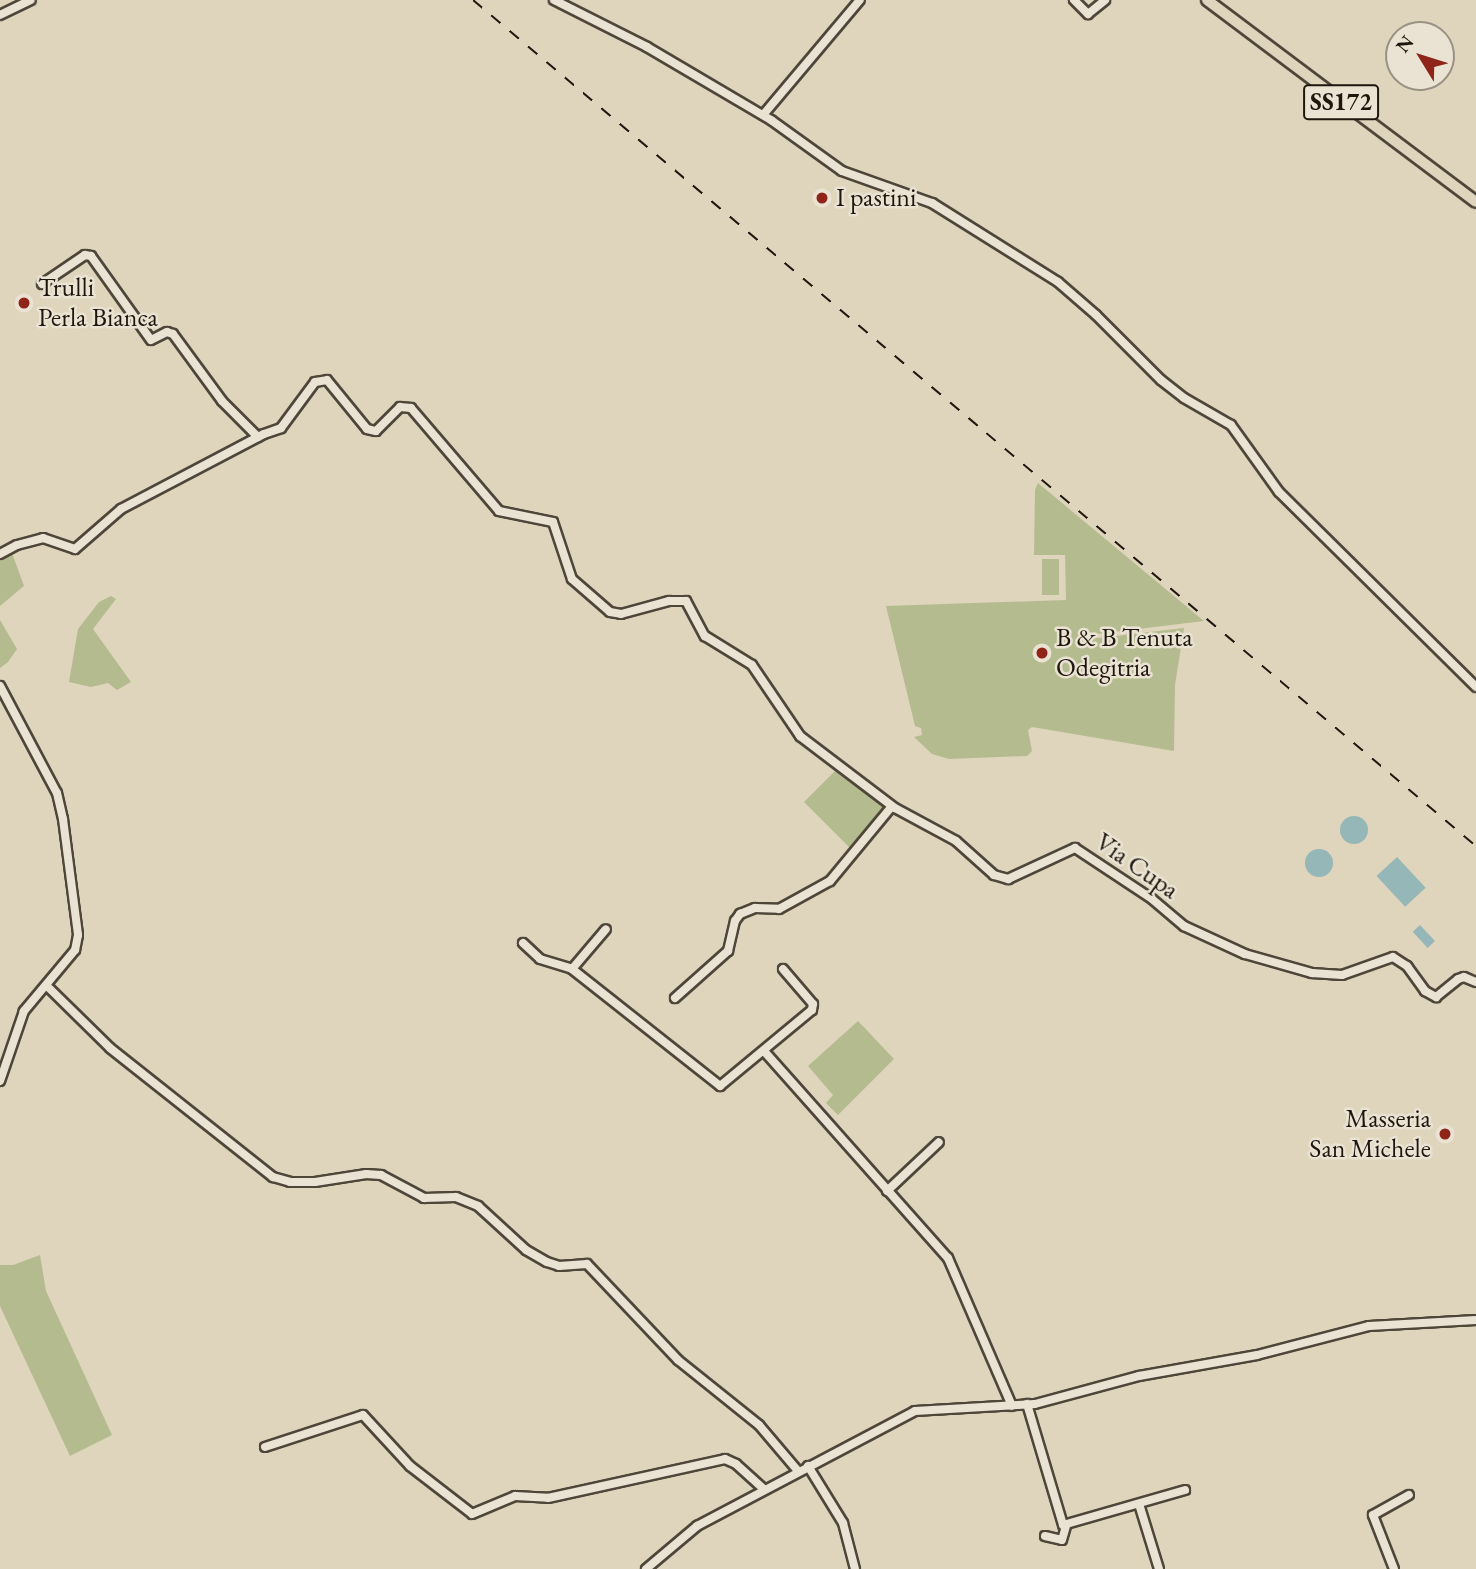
<!DOCTYPE html>
<html>
<head>
<meta charset="utf-8">
<style>
  body { margin:0 }
  #map { position:relative; width:1476px; height:1569px; overflow:hidden; background:#dfd4bc; font-family:"EB Garamond",serif }
  div>[style] { position:absolute }
  .green>* { inset:0; background:#b4bc8f; transform-origin:0 0 }
  .water>* { inset:0; background:#95b7b7; transform-origin:0 0 }
  .round { border-radius:50% }
  .roads { filter:drop-shadow(2px 0 #4f463a) drop-shadow(-2px 0 #4f463a) drop-shadow(0 2px #4f463a) drop-shadow(0 -2px #4f463a) }
  .minor>* { height:8px; margin:-4px; padding:0 4px; transform-origin:4px; border-radius:4px; background:#eae3d3 }
  .major>* { height:10px; margin:-5px; padding:0 5px; transform-origin:5px; border-radius:5px; background:#dfd4bc }
  .rail>* { height:2px; margin-top:-1px; transform-origin:0; background:repeating-linear-gradient(90deg,#1f160e 0 12px,transparent 0 24px) }
  .dots>* { width:19px; height:19px; translate:-50% -50%; box-sizing:border-box; border:4px solid #eae3d3; border-radius:50% }
  span { translate:-50% -50%; white-space:nowrap; text-align:center; line-height:1.15; -webkit-text-stroke:5px #eae3d3; paint-order:stroke }
  .shield-label span { padding:2px 5px; background:#eae3d3; border:2px solid; border-radius:5px; -webkit-text-stroke-width:0 }
  .shield-label { font-size:24px; color:#1f160e; font-weight:700 }
  .poi-label { font-size:26px; color:#1f160e }
  .left { translate:0 -50%; text-align:left }
  .right { translate:-100% -50%; text-align:right }
  .street-label { font-size:26px; color:#1f160e }
  .north { position:absolute; left:1385px; top:21px; width:70px; height:70px; box-sizing:border-box; background:#eae3d3; border:2px solid #999184; border-radius:50%; rotate:308deg; font-size:19px; font-weight:700; line-height:28px; text-align:center; color:#1f160e }
  .north::after { content:''; display:block; margin:auto; width:24px; height:32px; background:#8f2418; clip-path:polygon(50% 0,100% 100%,50% 72%,0 100%) }
</style>
</head>
<body>
<div id="map">
  <div class="green">
    <div style="clip-path:polygon(1038px 483px,1204px 621px,1097px 634px,1098px 638px,1184px 628px,1175px 685px,1174px 751px,1032px 727px,1028px 730px,1032px 751px,1027px 756px,949px 759px,932px 754px,914px 737px,922px 735px,921px 728px,915px 726px,886px 606px,1066px 600px,1065px 555px,1034px 555px,1035px 490px)"></div>
    <div style="clip-path:polygon(12px 553px,24px 586px,0 606px,0 560px)"></div>
    <div style="left:1042px;top:559px;width:17px;height:36px"></div>
    <div style="clip-path:polygon(111px 596px,116px 599px,93px 629px,131px 682px,117px 690px,108px 683px,91px 687px,69px 682px,78px 629px,99px 602px)"></div>
    <div style="clip-path:polygon(0 620px,17px 649px,8px 662px,0 668px)"></div>
    <div style="clip-path:polygon(835px 771px,885px 808px,850px 848px,804px 802px)"></div>
    <div style="clip-path:polygon(858px 1021px,894px 1059px,838px 1115px,826px 1103px,833px 1095px,808px 1066px)"></div>
    <div style="clip-path:polygon(40px 1255px,46px 1291px,112px 1435px,70px 1456px,0 1306px,0 1265px,13px 1265px)"></div>
  </div>
  <div class="water">
    <div class="round" style="left:1340px;top:816px;width:28px;height:28px"></div>
    <div class="round" style="left:1305px;top:849px;width:28px;height:28px"></div>
    <div style="left:1397px;top:857px;width:42px;height:28px;rotate:47deg"></div>
    <div style="left:1420px;top:925px;width:22px;height:10px;rotate:47deg"></div>
  </div>
  <div class="roads">
    <div class="minor">
      <div style="left:554px;top:0;width:104px;rotate:26.8deg"></div>
      <div style="left:647px;top:47px;width:144px;rotate:30.5deg"></div>
      <div style="left:771px;top:120px;width:87px;rotate:35.7deg"></div>
      <div style="left:842px;top:171px;width:96px;rotate:19.6deg"></div>
      <div style="left:932px;top:203px;width:149px;rotate:32.1deg"></div>
      <div style="left:1058px;top:282px;width:50px;rotate:41deg"></div>
      <div style="left:1096px;top:315px;width:92px;rotate:45deg"></div>
      <div style="left:1161px;top:380px;width:29px;rotate:38deg"></div>
      <div style="left:1184px;top:398px;width:54px;rotate:29.9deg"></div>
      <div style="left:1231px;top:425px;width:82px;rotate:54.4deg"></div>
      <div style="left:1279px;top:492px;width:277px;rotate:44.7deg"></div>
      <div style="left:1074px;top:0;width:20px;rotate:45deg"></div>
      <div style="left:1088px;top:14px;width:22px;rotate:-39deg"></div>
      <div style="left:0;top:15px;width:34px;rotate:-26deg"></div>
      <div style="left:763px;top:115px;width:150px;rotate:-49.9deg"></div>
      <div style="left:42px;top:284px;width:52px;rotate:-34deg"></div>
      <div style="left:85px;top:255px;width:6px;rotate:9deg"></div>
      <div style="left:91px;top:256px;width:103px;rotate:54.5deg"></div>
      <div style="left:151px;top:340px;width:18px;rotate:-27deg"></div>
      <div style="left:167px;top:332px;width:6px;rotate:18deg"></div>
      <div style="left:173px;top:334px;width:83px;rotate:53.8deg"></div>
      <div style="left:222px;top:401px;width:51px;rotate:45deg"></div>
      <div style="left:0;top:554px;width:19px;rotate:-28deg"></div>
      <div style="left:17px;top:545px;width:27px;rotate:-15deg"></div>
      <div style="left:43px;top:538px;width:34px;rotate:19deg"></div>
      <div style="left:75px;top:549px;width:61px;rotate:-41deg"></div>
      <div style="left:121px;top:509px;width:161px;rotate:-27.7deg"></div>
      <div style="left:264px;top:434px;width:18px;rotate:-19deg"></div>
      <div style="left:281px;top:428px;width:57px;rotate:-53.5deg"></div>
      <div style="left:315px;top:382px;width:12px;rotate:-9deg"></div>
      <div style="left:327px;top:380px;width:63px;rotate:50.8deg"></div>
      <div style="left:367px;top:429px;width:9px;rotate:13deg"></div>
      <div style="left:376px;top:431px;width:34px;rotate:-45deg"></div>
      <div style="left:400px;top:407px;width:11px;rotate:5deg"></div>
      <div style="left:411px;top:408px;width:135px;rotate:49.5deg"></div>
      <div style="left:499px;top:511px;width:55px;rotate:11.5deg"></div>
      <div style="left:553px;top:522px;width:60px;rotate:71.6deg"></div>
      <div style="left:572px;top:579px;width:50px;rotate:41deg"></div>
      <div style="left:610px;top:612px;width:11px;rotate:10deg"></div>
      <div style="left:621px;top:614px;width:50px;rotate:-15.2deg"></div>
      <div style="left:669px;top:601px;width:17px"></div>
      <div style="left:686px;top:601px;width:40px;rotate:62deg"></div>
      <div style="left:705px;top:636px;width:55px;rotate:31.7deg"></div>
      <div style="left:752px;top:665px;width:86px;rotate:55.9deg"></div>
      <div style="left:800px;top:736px;width:119px;rotate:37.2deg"></div>
      <div style="left:895px;top:808px;width:69px;rotate:28.4deg"></div>
      <div style="left:956px;top:841px;width:51px;rotate:41.8deg"></div>
      <div style="left:994px;top:875px;width:15px;rotate:16deg"></div>
      <div style="left:1008px;top:879px;width:74px;rotate:-24.8deg"></div>
      <div style="left:1075px;top:848px;width:92px;rotate:33.5deg"></div>
      <div style="left:1152px;top:899px;width:42px;rotate:40.2deg"></div>
      <div style="left:1184px;top:926px;width:67px;rotate:24.7deg"></div>
      <div style="left:1245px;top:954px;width:70px;rotate:15.8deg"></div>
      <div style="left:1312px;top:973px;width:30px;rotate:4deg"></div>
      <div style="left:1342px;top:975px;width:54px;rotate:-19.4deg"></div>
      <div style="left:1393px;top:957px;width:17px;rotate:33deg"></div>
      <div style="left:1407px;top:966px;width:31px;rotate:54deg"></div>
      <div style="left:1425px;top:991px;width:13px;rotate:29deg"></div>
      <div style="left:1436px;top:997px;width:28px;rotate:-39deg"></div>
      <div style="left:1458px;top:979px;width:6px;rotate:-18deg"></div>
      <div style="left:1464px;top:977px;width:13px;rotate:23deg"></div>
      <div style="left:0;top:686px;width:121px;rotate:62deg"></div>
      <div style="left:57px;top:793px;width:27px;rotate:77deg"></div>
      <div style="left:63px;top:819px;width:117px;rotate:82.6deg"></div>
      <div style="left:78px;top:935px;width:15px;rotate:101deg"></div>
      <div style="left:75px;top:950px;width:80px;rotate:129.9deg"></div>
      <div style="left:24px;top:1011px;width:74px;rotate:108.9deg"></div>
      <div style="left:523px;top:943px;width:23px;rotate:43deg"></div>
      <div style="left:540px;top:959px;width:34px;rotate:17deg"></div>
      <div style="left:572px;top:969px;width:189px;rotate:38.3deg"></div>
      <div style="left:720px;top:1086px;width:119px;rotate:-39.6deg"></div>
      <div style="left:812px;top:1010px;width:6px;rotate:-81deg"></div>
      <div style="left:813px;top:1004px;width:46px;rotate:-130.6deg"></div>
      <div style="left:572px;top:969px;width:52px;rotate:-49.6deg"></div>
      <div style="left:47px;top:986px;width:88px;rotate:44.5deg"></div>
      <div style="left:110px;top:1048px;width:208px;rotate:38.4deg"></div>
      <div style="left:273px;top:1177px;width:18px;rotate:16deg"></div>
      <div style="left:290px;top:1182px;width:25px"></div>
      <div style="left:315px;top:1182px;width:52px;rotate:-8.9deg"></div>
      <div style="left:366px;top:1174px;width:15px;rotate:4deg"></div>
      <div style="left:381px;top:1175px;width:49px;rotate:28.1deg"></div>
      <div style="left:424px;top:1198px;width:32px;rotate:-2deg"></div>
      <div style="left:456px;top:1197px;width:24px;rotate:22deg"></div>
      <div style="left:478px;top:1206px;width:65px;rotate:42.5deg"></div>
      <div style="left:526px;top:1250px;width:24px;rotate:30deg"></div>
      <div style="left:547px;top:1262px;width:13px;rotate:18deg"></div>
      <div style="left:559px;top:1266px;width:28px;rotate:-4deg"></div>
      <div style="left:587px;top:1264px;width:132px;rotate:46.5deg"></div>
      <div style="left:678px;top:1360px;width:104px;rotate:38.7deg"></div>
      <div style="left:759px;top:1425px;width:60px;rotate:49.7deg"></div>
      <div style="left:675px;top:998px;width:71px;rotate:-41.6deg"></div>
      <div style="left:728px;top:951px;width:31px;rotate:-77deg"></div>
      <div style="left:735px;top:921px;width:9px;rotate:-54deg"></div>
      <div style="left:740px;top:914px;width:16px;rotate:-22deg"></div>
      <div style="left:755px;top:908px;width:24px;rotate:2deg"></div>
      <div style="left:779px;top:909px;width:58px;rotate:-28.8deg"></div>
      <div style="left:830px;top:881px;width:97px;rotate:-50.4deg"></div>
      <div style="left:764px;top:1051px;width:277px;rotate:48.4deg"></div>
      <div style="left:948px;top:1258px;width:161px;rotate:66.6deg"></div>
      <div style="left:887px;top:1191px;width:71px;rotate:-43.3deg"></div>
      <div style="left:1027px;top:1404px;width:126px;rotate:73.4deg"></div>
      <div style="left:1063px;top:1525px;width:127px;rotate:-16deg"></div>
      <div style="left:265px;top:1447px;width:103px;rotate:-18.1deg"></div>
      <div style="left:363px;top:1415px;width:69px;rotate:47.3deg"></div>
      <div style="left:410px;top:1466px;width:78px;rotate:37.7deg"></div>
      <div style="left:472px;top:1514px;width:47px;rotate:-22.7deg"></div>
      <div style="left:515px;top:1496px;width:33px;rotate:3deg"></div>
      <div style="left:548px;top:1498px;width:181px;rotate:-12.4deg"></div>
      <div style="left:725px;top:1459px;width:12px;rotate:24deg"></div>
      <div style="left:736px;top:1464px;width:38px;rotate:42deg"></div>
      <div style="left:808px;top:1466px;width:67px;rotate:58.4deg"></div>
      <div style="left:843px;top:1523px;width:48px;rotate:75.4deg"></div>
      <div style="left:1139px;top:1504px;width:68px;rotate:72.9deg"></div>
      <div style="left:1045px;top:1536px;width:17px;rotate:13deg"></div>
      <div style="left:1062px;top:1540px;width:15px;rotate:-74deg"></div>
      <div style="left:646px;top:1569px;width:67px;rotate:-40.1deg"></div>
      <div style="left:697px;top:1526px;width:246px;rotate:-27.8deg"></div>
      <div style="left:915px;top:1411px;width:120px;rotate:-3.3deg"></div>
      <div style="left:1035px;top:1404px;width:108px;rotate:-15.1deg"></div>
      <div style="left:1139px;top:1376px;width:120px;rotate:-10.1deg"></div>
      <div style="left:1257px;top:1355px;width:116px;rotate:-14.5deg"></div>
      <div style="left:1369px;top:1326px;width:107px;rotate:-3.2deg"></div>
      <div style="left:1394px;top:1569px;width:58px;rotate:-111.3deg"></div>
      <div style="left:1373px;top:1515px;width:41px;rotate:-29.1deg"></div>
    </div>
    <div class="major">
      <div style="left:1207px;top:0;width:336px;rotate:36.9deg"></div>
    </div>
  </div>
  <div class="rail">
    <div style="left:473px;top:0;width:1312px;rotate:40.15deg"></div>
  </div>
  <div class="dots">
    <div style="left:822px;top:198px;background:#8f2418"></div>
    <div style="left:24px;top:303px;background:#8f2418"></div>
    <div style="left:1042px;top:653px;background:#8f2418"></div>
    <div style="left:1445px;top:1134px;background:#8f2418"></div>
  </div>
  <div class="shield-label">
    <span style="left:1341px;top:102px">SS172</span>
  </div>
  <div class="poi-label">
    <span class="left" style="left:836px;top:198px">I pastini</span>
    <span class="left" style="left:38px;top:303px">Trulli<br>Perla Bianca</span>
    <span class="left" style="left:1056px;top:653px">B &amp; B Tenuta<br>Odegitria</span>
    <span class="right" style="left:1431px;top:1134px">Masseria<br>San Michele</span>
  </div>
  <div class="street-label">
    <span style="left:1137px;top:866px;rotate:35deg">Via Cupa</span>
  </div>
  <div class="north">N</div>
</div>
</body>
</html>
